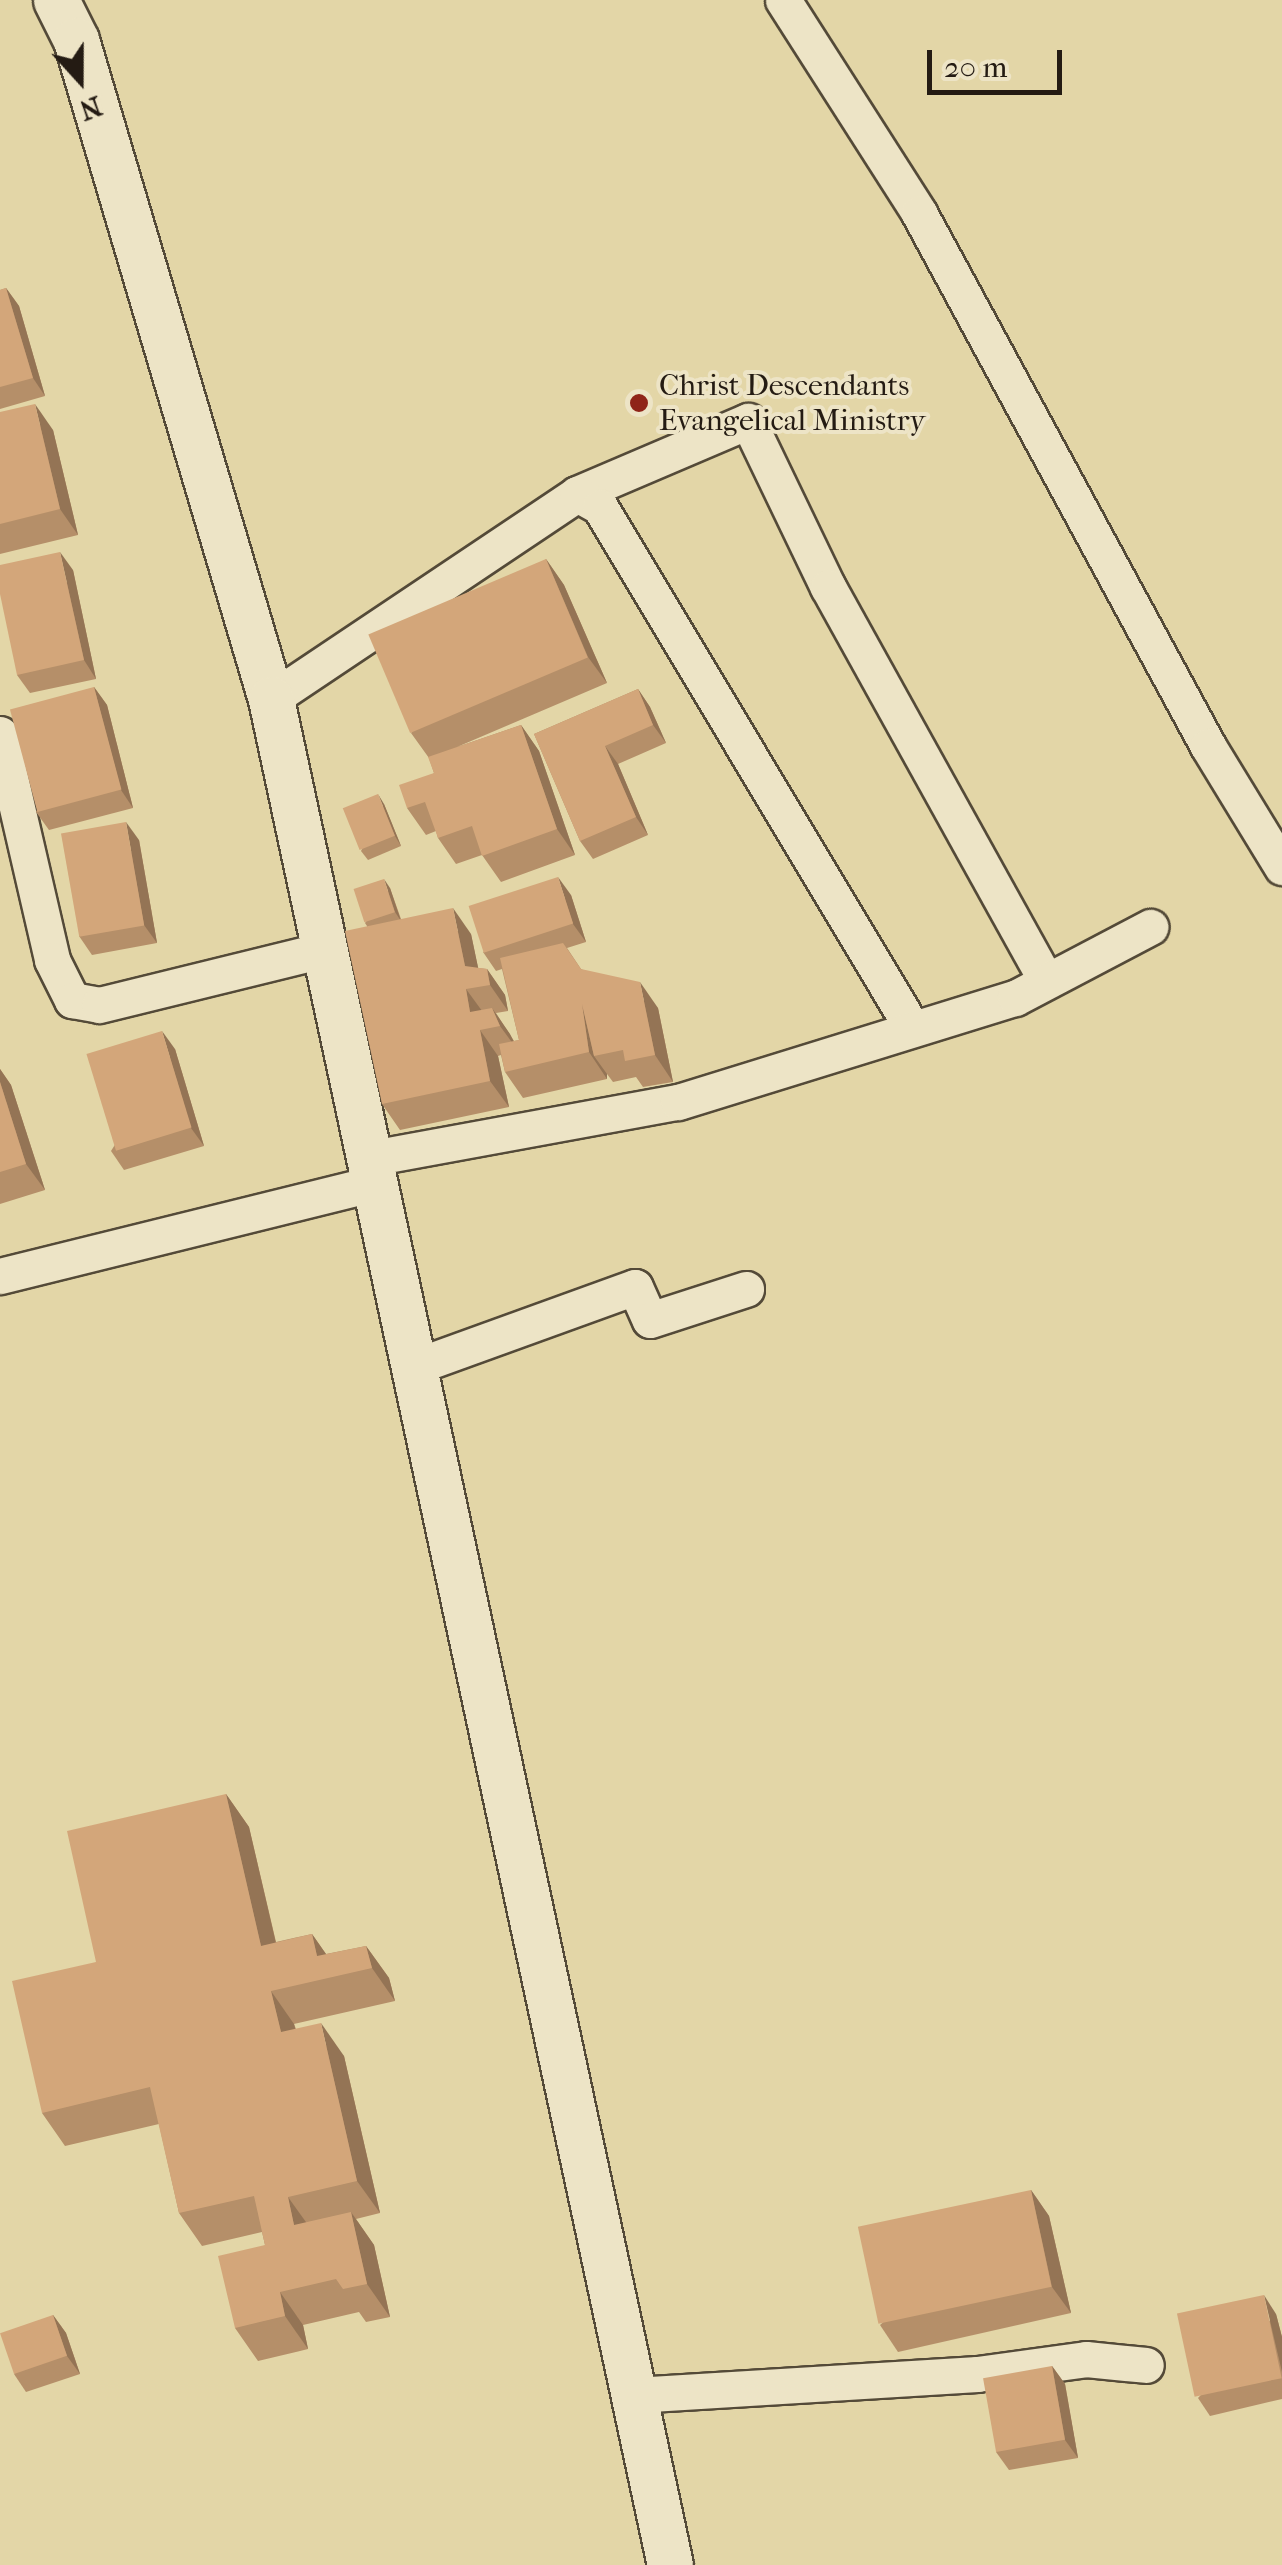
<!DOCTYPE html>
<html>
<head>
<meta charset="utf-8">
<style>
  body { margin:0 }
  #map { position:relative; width:1282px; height:2565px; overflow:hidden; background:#e3d6a7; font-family:"IM FELL French Canon",serif }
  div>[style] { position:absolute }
  .roads { filter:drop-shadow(2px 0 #544a38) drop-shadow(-2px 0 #544a38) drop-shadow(0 2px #544a38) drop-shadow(0 -2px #544a38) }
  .minor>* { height:35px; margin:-17.5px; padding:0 17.5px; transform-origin:17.5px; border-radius:17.5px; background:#ede4c6 }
  .tertiary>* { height:45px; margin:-22.5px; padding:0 22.5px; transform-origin:22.5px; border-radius:22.5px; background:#ede4c6 }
  .wall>* { inset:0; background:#b58f69 }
  .shaded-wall>* { inset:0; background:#947455 }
  .building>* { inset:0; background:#d3a67a; transform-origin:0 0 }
  .dots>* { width:28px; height:28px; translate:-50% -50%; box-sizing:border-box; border:5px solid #ede4c6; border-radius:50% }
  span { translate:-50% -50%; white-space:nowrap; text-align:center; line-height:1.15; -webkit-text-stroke:8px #ede4c6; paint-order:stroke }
  .poi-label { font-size:30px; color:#241b13 }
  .left { translate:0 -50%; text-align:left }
  .north { position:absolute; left:30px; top:30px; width:100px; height:100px; -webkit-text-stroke:8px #ede4c6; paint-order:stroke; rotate:159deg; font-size:28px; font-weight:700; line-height:40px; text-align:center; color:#241b13 }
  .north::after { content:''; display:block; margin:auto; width:35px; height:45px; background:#241b13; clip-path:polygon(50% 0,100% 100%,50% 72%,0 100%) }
  .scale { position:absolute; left:927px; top:50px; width:135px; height:45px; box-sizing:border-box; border:5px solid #241b13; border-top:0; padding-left:12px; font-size:30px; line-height:35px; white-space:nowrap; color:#241b13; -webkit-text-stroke:8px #ede4c6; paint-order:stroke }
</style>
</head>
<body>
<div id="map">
  <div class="roads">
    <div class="minor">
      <div style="left:783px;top:0;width:253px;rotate:57.4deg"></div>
      <div style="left:919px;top:213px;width:606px;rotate:61.53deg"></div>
      <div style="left:1208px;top:746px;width:142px;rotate:58.6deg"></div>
      <div style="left:577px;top:494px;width:186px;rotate:-23.1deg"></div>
      <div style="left:748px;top:421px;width:184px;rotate:64.3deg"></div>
      <div style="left:828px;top:587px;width:450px;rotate:61deg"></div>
      <div style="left:271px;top:699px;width:368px;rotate:-33.8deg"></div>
      <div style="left:577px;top:494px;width:26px;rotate:29deg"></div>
      <div style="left:600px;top:507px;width:605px;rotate:59.07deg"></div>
      <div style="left:0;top:734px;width:232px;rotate:77deg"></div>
      <div style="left:52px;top:960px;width:45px;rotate:63.4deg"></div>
      <div style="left:72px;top:1000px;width:27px;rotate:10deg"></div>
      <div style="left:99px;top:1005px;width:231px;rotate:-13.8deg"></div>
      <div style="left:366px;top:1159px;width:317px;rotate:-10.4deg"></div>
      <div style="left:678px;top:1102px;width:353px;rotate:-17.2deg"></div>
      <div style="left:1015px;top:998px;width:153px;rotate:-27.7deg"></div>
      <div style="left:0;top:1276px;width:383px;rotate:-13.9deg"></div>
      <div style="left:411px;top:1368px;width:238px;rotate:-19.9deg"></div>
      <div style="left:635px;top:1287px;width:36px;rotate:66deg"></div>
      <div style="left:650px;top:1320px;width:101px;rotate:-17.9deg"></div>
      <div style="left:634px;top:2395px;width:344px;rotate:-3.5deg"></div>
      <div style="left:977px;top:2374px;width:110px;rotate:-7.8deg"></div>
      <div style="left:1086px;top:2359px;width:60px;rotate:5.7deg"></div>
    </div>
    <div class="tertiary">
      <div style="left:56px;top:0;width:45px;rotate:63.4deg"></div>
      <div style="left:76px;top:40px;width:687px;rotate:73.52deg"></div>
      <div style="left:271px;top:699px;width:1908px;rotate:77.93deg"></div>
    </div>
  </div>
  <div class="wall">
    <div style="clip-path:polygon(6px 288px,19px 306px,45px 396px,0 409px,0 290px)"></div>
    <div style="clip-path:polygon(0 412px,53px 430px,78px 535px,0 554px)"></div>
    <div style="clip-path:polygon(546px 559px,564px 585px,607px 683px,457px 747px,521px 725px,539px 751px,575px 855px,501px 882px,482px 855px,456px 864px,438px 838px,436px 831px,426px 835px,407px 808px,434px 773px,429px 758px,411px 733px)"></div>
    <div style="clip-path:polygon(73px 570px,96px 679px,30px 693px,17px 675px)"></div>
    <div style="clip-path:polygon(94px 687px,107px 705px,133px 808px,49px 830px,36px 812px)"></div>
    <div style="clip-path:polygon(638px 689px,650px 707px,666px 743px,618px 764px,648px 835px,593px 859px,580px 841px,534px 734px)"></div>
    <div style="clip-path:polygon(384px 804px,401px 846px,368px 860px,361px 851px)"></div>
    <div style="clip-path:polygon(139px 840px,157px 943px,92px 955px,79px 936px)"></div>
    <div style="clip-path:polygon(390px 888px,401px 919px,471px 934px,478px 968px,487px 969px,505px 995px,508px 1011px,496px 1013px,514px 1041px,519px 1040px,502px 969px,496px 971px,483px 952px,571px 895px,586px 942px,567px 948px,581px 969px,658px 1008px,673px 1082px,643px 1087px,636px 1077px,613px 1082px,607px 1074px,607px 1079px,523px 1098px,505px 1072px,501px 1055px,498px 1056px,509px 1107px,400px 1130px,382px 1104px,367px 926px,365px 923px)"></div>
    <div style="clip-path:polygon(175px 1049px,204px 1146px,124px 1170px,111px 1151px)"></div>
    <div style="clip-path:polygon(0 1069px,11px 1085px,45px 1190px,0 1204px)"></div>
    <div style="clip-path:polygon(226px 1794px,249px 1827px,276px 1942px,312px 1934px,326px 1954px,366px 1946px,389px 1978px,395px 2001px,294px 2024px,296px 2029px,344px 2056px,380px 2213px,356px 2219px,374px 2245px,390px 2317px,366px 2322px,359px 2312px,303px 2325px,308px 2349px,258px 2361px,235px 2328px,265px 2245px,262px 2232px,202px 2246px,179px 2213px,159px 2124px,65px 2146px,42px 2113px,96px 1962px)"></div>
    <div style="clip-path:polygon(1031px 2190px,1049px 2216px,1071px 2313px,898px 2352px,880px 2325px)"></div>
    <div style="clip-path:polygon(1276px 2314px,1282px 2337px,1282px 2399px,1210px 2416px,1198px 2398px)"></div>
    <div style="clip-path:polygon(53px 2315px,66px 2333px,80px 2374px,26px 2392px,14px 2374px)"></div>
    <div style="clip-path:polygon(1052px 2366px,1065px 2384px,1078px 2458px,1009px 2470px,996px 2452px)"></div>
  </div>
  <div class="shaded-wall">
    <div style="clip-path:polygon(6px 288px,19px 306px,45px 396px,33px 378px)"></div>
    <div style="clip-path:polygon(35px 404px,53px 430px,78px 535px,60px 509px)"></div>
    <div style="clip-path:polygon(60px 552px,73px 570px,96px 679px,84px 660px)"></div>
    <div style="clip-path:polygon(546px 559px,564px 585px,607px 683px,588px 657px)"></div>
    <div style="clip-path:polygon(94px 687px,107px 705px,133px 808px,121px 790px)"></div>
    <div style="clip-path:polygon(638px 689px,650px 707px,666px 743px,653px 725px)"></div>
    <div style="clip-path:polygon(521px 725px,539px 751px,575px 855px,557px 829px)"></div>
    <div style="clip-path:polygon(605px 746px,618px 764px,648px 835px,636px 817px)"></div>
    <div style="clip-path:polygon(378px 794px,384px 804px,401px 846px,395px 836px)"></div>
    <div style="clip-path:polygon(126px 822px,139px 840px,157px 943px,144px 925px)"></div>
    <div style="clip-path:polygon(558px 877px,571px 895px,586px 942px,573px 924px)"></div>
    <div style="clip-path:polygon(384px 879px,390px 888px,401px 921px,395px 912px)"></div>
    <div style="clip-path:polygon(453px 908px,471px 934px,482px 986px,465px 966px)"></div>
    <div style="clip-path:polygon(487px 969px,505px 995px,508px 1011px,490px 985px)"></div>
    <div style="clip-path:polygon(640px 982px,658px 1008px,673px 1082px,655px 1055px)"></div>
    <div style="clip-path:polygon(466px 989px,485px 1015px,470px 1012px)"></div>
    <div style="clip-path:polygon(582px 1004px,594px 1056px,607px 1074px,607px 1079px,589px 1052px)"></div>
    <div style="clip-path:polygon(492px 1008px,510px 1034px,519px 1052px,500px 1026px)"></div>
    <div style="clip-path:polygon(480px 1030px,498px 1056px,509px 1107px,490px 1081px)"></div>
    <div style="clip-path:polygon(162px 1031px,175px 1049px,204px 1146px,191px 1128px)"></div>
    <div style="clip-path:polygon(0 1069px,11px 1085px,45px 1190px,26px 1164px,0 1082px)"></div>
    <div style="clip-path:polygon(226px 1794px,249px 1827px,284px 1978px,261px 1946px)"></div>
    <div style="clip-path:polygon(312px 1934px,335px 1967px,317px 1956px)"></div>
    <div style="clip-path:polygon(366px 1946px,389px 1978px,395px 2001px,372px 1968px)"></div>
    <div style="clip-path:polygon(271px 1991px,294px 2024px,304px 2065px,281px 2032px)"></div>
    <div style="clip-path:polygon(321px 2023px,344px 2056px,380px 2213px,357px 2181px)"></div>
    <div style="clip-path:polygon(1031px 2190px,1049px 2216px,1071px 2313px,1052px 2287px)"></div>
    <div style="clip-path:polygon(288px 2197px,311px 2229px,294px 2225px)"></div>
    <div style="clip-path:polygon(351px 2212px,374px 2245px,390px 2317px,367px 2284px)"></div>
    <div style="clip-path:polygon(280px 2292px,303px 2325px,308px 2349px,285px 2316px)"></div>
    <div style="clip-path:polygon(1264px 2295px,1276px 2314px,1282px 2337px,1282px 2372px)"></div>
    <div style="clip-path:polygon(53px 2315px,66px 2333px,80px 2374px,67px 2356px)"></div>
    <div style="clip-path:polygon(1052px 2366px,1065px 2384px,1078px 2458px,1065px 2440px)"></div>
  </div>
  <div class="building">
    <div style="clip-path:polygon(6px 288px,33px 378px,0 387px,0 290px)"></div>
    <div style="clip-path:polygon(35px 404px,60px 509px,0 524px,0 412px)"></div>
    <div style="clip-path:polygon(60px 552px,84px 660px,17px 675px,0 594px,0 565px)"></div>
    <div style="left:546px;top:559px;width:107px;height:193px;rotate:67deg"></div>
    <div style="left:94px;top:687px;width:106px;height:87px;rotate:75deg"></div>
    <div style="clip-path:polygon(638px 689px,653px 725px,605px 746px,636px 817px,580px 841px,534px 734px)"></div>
    <div style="clip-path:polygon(521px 725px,557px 829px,482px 856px,472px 826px,438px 838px,425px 802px,407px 808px,399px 785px,434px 773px,428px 757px)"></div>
    <div style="left:378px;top:794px;width:45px;height:38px;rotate:68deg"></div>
    <div style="left:126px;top:822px;width:105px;height:66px;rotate:80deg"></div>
    <div style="left:558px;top:877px;width:49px;height:94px;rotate:72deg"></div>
    <div style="left:384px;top:879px;width:35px;height:32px;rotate:72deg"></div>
    <div style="clip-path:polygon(453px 908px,465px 966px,487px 969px,490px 985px,466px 989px,470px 1012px,492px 1008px,500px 1026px,480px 1030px,490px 1081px,382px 1104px,345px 931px)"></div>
    <div style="clip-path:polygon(563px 943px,581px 969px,640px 982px,655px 1055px,625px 1061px,623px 1050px,594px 1056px,582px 1004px,589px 1052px,505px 1072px,499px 1044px,519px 1040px,500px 958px)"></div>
    <div style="left:162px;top:1031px;width:101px;height:79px;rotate:73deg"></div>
    <div style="clip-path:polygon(0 1082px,26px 1164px,0 1172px)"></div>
    <div style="clip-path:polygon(226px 1794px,261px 1946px,312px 1934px,317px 1956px,366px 1946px,372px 1968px,271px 1991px,281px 2032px,321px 2023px,357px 2181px,288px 2197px,294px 2225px,351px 2212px,367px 2284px,343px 2289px,336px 2279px,280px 2292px,285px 2316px,235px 2328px,218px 2256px,265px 2245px,254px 2196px,179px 2213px,150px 2087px,42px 2113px,12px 1981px,96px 1962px,67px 1831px)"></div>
    <div style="left:1031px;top:2190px;width:99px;height:177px;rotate:78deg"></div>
    <div style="left:1264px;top:2295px;width:85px;height:89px;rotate:78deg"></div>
    <div style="left:53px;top:2315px;width:43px;height:56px;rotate:71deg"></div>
    <div style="left:1052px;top:2366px;width:75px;height:70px;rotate:80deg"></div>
  </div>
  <div class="dots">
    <div style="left:639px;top:403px;background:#8f2418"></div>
  </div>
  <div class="poi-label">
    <span class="left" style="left:659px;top:403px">Christ Descendants<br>Evangelical Ministry</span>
  </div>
  <div class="north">N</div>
  <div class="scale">20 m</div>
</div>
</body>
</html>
